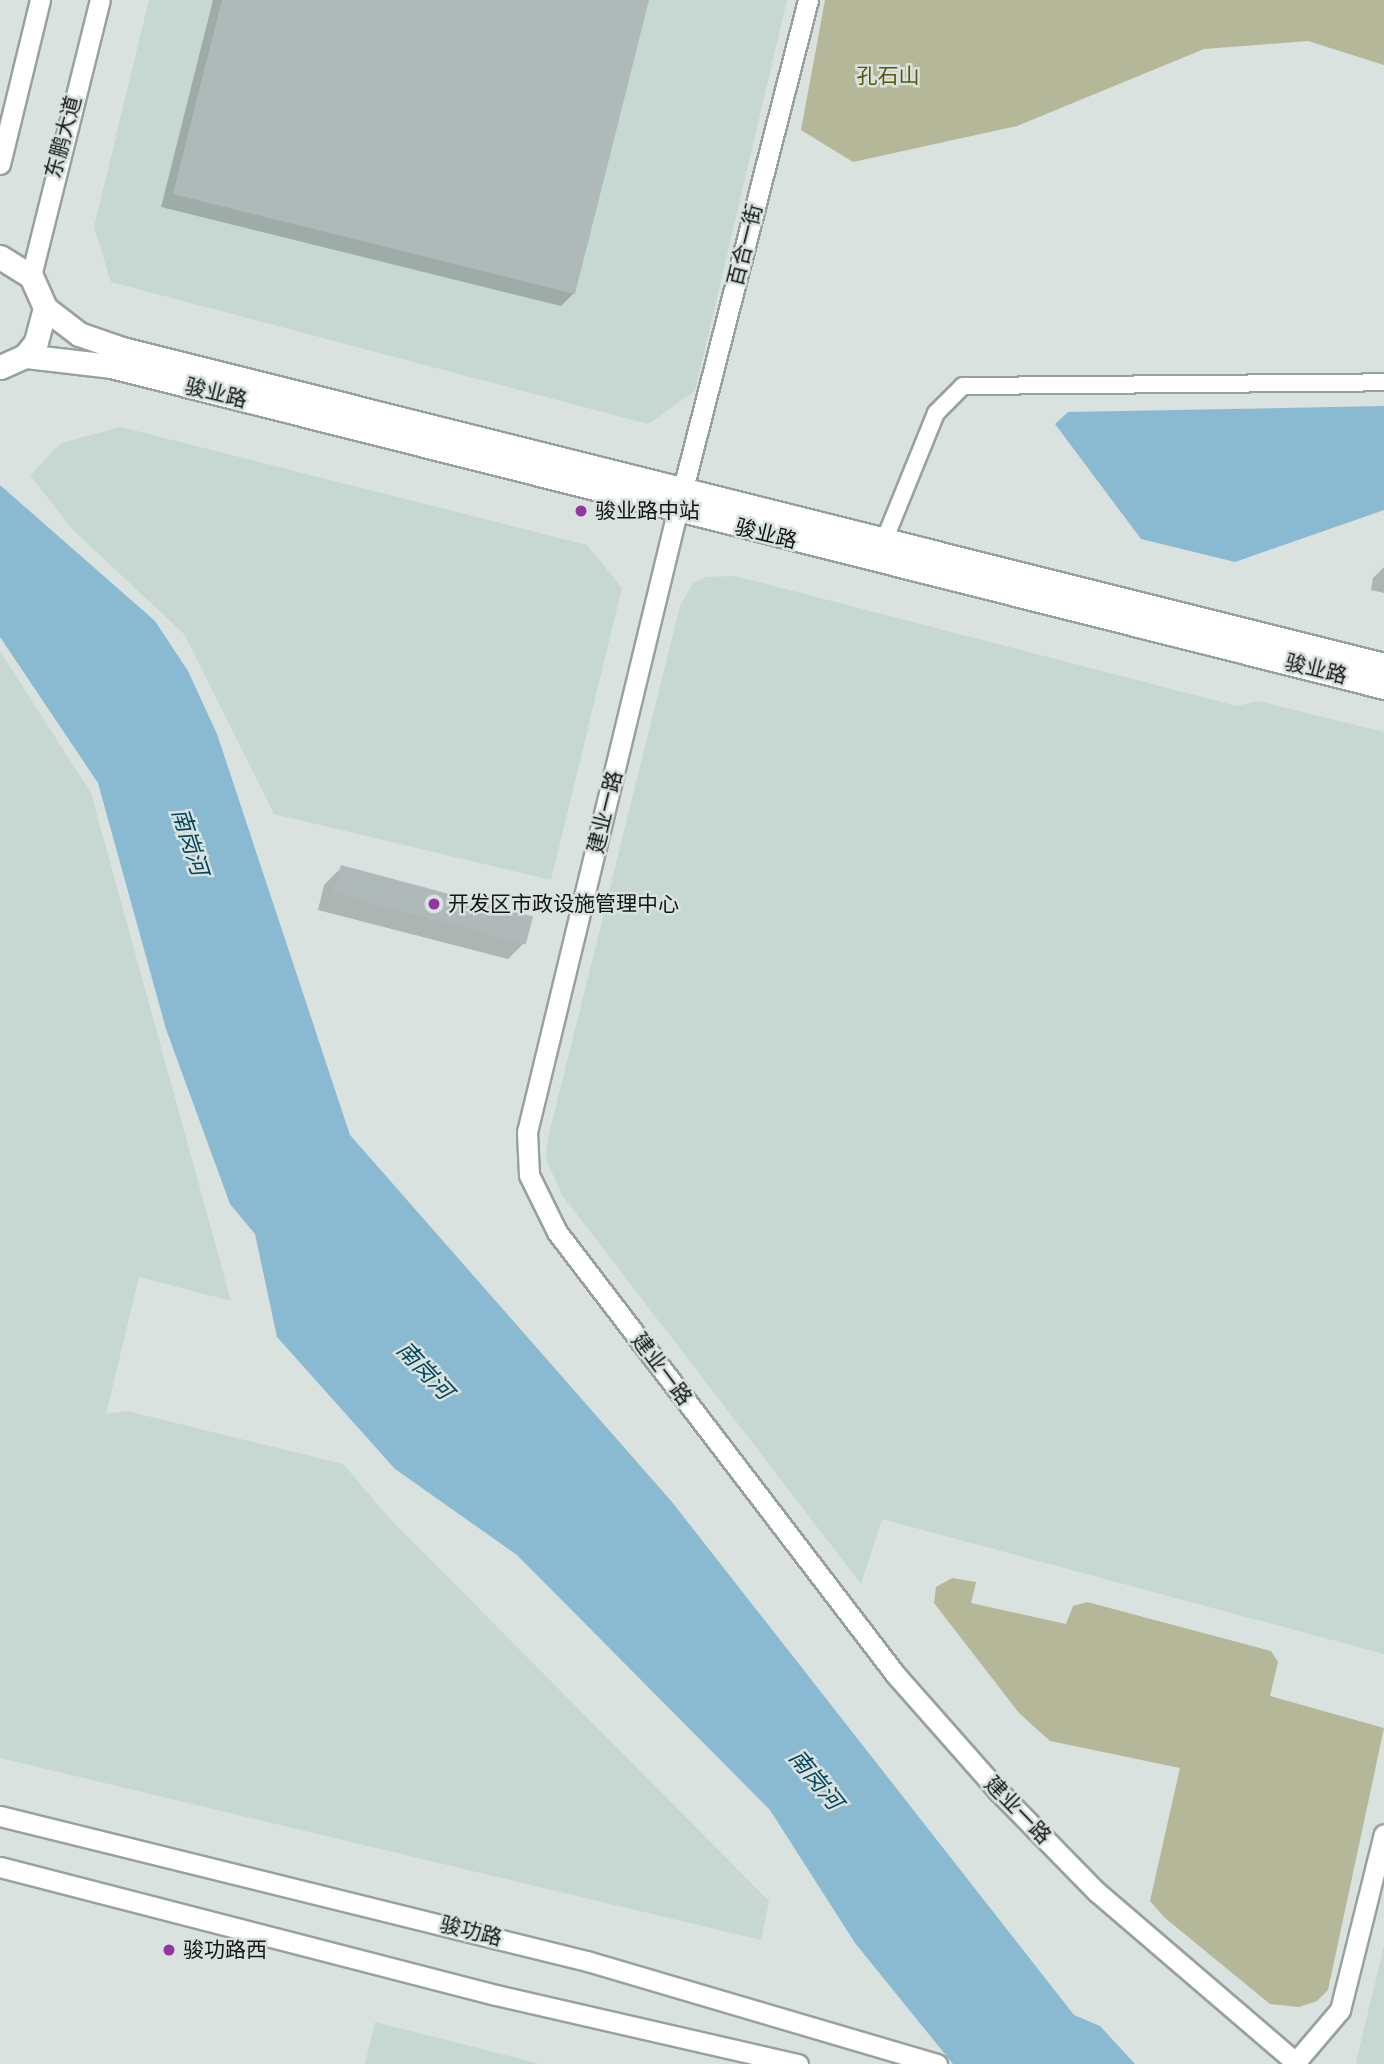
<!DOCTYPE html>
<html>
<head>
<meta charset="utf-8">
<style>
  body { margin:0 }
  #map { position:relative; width:1384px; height:2064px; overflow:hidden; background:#d9e2de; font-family:"Work Sans","Noto Sans SC",sans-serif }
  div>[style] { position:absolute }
  .built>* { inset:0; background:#c6d8d1 }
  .green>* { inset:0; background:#b5b799 }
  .water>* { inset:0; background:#8abad2 }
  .shadow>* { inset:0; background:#0003 }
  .building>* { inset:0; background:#afb9ba; transform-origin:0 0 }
  .roads { filter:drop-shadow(2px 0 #98a19d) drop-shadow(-2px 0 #98a19d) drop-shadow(0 2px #98a19d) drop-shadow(0 -2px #98a19d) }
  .minor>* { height:16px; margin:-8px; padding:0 8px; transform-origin:8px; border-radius:8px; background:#fff }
  .tertiary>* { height:19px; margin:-9.5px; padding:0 9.5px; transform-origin:9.5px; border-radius:9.5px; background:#fff }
  .secondary>* { height:23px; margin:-11.5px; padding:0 11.5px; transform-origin:11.5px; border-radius:11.5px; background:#fff }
  .dots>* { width:19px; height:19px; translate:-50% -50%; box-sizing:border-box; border:4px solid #d9e2de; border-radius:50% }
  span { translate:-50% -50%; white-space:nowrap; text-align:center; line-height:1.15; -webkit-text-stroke:5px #d9e2de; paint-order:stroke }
  .park-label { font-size:21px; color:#57570b }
  .street-label { font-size:21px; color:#121514 }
  .poi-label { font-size:21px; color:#121514 }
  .left { translate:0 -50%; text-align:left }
  .water-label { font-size:23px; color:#044760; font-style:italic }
</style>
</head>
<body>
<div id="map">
  <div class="built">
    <div style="clip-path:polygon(149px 0,787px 0,695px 391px,648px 424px,111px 282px,94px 227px)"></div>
    <div style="clip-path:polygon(121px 427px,587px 545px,622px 588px,551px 880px,274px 814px,185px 635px,71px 528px,30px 475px,61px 443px)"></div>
    <div style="clip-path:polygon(735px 576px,1237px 706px,1258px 701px,1384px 732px,1384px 1654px,882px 1519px,861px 1584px,562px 1195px,546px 1159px,548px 1138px,680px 606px,693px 583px,706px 577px)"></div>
    <div style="clip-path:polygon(0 651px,91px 793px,231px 1301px,139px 1277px,106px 1414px,127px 1411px,343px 1464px,390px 1519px,769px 1901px,761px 1940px,0 1758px)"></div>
    <div style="clip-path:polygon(1384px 1946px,1384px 2064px,1357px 2064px,1356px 2062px)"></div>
    <div style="clip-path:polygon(375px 2022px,540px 2064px,365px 2064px)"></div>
  </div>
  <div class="green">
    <div style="clip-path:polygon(825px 0,1384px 0,1384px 65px,1308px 41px,1204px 49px,1017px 126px,853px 162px,801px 130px)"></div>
    <div style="clip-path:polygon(952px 1578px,976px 1582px,971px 1603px,1066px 1624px,1073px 1606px,1087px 1602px,1271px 1651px,1278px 1662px,1270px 1696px,1384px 1728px,1328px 1990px,1317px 2001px,1299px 2007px,1270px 2004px,1165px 1918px,1150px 1901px,1180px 1768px,1050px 1741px,1019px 1713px,934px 1603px,936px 1587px)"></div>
  </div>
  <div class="water">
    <div style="clip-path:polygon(1384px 406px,1384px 510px,1235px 562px,1141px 539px,1055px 424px,1068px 412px)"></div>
    <div style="clip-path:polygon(0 485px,155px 621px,188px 671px,217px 734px,350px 1135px,672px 1502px,1074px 2015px,1100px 2026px,1135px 2064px,953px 2064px,855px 1943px,770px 1810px,517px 1555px,395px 1469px,277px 1337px,255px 1234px,230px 1204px,166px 1029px,98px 783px,0 637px)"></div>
  </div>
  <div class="shadow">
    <div style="clip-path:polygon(213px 0,647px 0,574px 293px,561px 306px,161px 207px)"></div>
    <div style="clip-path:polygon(1384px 567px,1384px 593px,1371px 590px,1373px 578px)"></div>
    <div style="clip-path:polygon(342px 867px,525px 942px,508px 959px,318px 910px,324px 885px)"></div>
  </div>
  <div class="building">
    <div style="clip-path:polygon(222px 0,649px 0,575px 294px,173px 194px)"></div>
    <div style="left:341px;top:865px;width:199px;height:29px;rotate:15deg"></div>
  </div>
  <div class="roads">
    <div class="minor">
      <div style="left:884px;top:541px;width:138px;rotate:-67.9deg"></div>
      <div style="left:936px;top:413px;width:38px;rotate:-45deg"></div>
      <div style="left:963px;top:386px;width:421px;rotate:-0.5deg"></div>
    </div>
    <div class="tertiary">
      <div style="left:808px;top:0;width:528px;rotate:104.35deg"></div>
      <div style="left:677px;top:512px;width:638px;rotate:103.6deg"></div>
      <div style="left:527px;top:1132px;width:43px;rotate:87.3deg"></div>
      <div style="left:529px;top:1175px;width:64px;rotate:63.8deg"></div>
      <div style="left:557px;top:1232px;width:556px;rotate:52.59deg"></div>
      <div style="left:895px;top:1674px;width:156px;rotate:48.6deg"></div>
      <div style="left:998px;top:1791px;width:141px;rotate:45.6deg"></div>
      <div style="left:1097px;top:1892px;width:260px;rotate:40.6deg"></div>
      <div style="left:0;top:164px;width:169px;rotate:-76.3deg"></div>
      <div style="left:31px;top:276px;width:284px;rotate:-76deg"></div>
      <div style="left:0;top:1816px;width:605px;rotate:13.88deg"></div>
      <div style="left:587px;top:1961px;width:365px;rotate:16.4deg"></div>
      <div style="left:0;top:1867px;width:512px;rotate:14.47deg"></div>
      <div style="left:496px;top:1995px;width:310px;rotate:12.9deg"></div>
      <div style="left:1294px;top:2064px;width:71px;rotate:-49.6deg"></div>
      <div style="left:1340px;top:2010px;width:181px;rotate:-76deg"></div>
    </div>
    <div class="secondary">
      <div style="left:0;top:257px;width:36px;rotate:32deg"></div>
      <div style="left:31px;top:276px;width:35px;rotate:66deg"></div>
      <div style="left:45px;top:308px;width:35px;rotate:105deg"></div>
      <div style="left:36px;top:342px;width:18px;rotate:128deg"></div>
      <div style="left:25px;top:356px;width:27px;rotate:156deg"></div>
      <div style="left:45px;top:308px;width:43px;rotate:37.4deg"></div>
      <div style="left:79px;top:334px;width:46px;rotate:19.2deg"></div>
      <div style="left:122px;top:349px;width:1301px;rotate:14.06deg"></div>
      <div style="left:25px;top:356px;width:87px;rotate:6.6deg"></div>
      <div style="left:111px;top:366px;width:1313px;rotate:14.15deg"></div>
    </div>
  </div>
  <div class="dots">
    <div style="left:581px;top:511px;background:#9237a2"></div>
    <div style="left:434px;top:904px;background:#9237a2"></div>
    <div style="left:169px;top:1950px;background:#9237a2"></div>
  </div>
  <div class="park-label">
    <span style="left:888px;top:76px">孔石山</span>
  </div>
  <div class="street-label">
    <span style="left:63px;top:137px;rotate:-75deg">东鹏大道</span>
    <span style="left:745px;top:245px;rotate:-76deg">百合一街</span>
    <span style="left:216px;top:393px;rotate:14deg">骏业路</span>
    <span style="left:766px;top:534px;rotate:14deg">骏业路</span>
    <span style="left:1316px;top:669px;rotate:14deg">骏业路</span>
    <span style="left:605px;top:812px;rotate:-76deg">建业一路</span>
    <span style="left:662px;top:1369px;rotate:53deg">建业一路</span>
    <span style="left:1018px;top:1810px;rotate:46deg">建业一路</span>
    <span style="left:471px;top:1931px;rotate:14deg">骏功路</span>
  </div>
  <div class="poi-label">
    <span class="left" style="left:595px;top:511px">骏业路中站</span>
    <span class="left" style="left:448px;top:904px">开发区市政设施管理中心</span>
    <span class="left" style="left:183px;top:1950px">骏功路西</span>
  </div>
  <div class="water-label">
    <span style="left:189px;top:842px;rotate:72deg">南岗河</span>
    <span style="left:424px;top:1371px;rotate:47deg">南岗河</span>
    <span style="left:815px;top:1780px;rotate:51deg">南岗河</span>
  </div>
</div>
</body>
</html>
